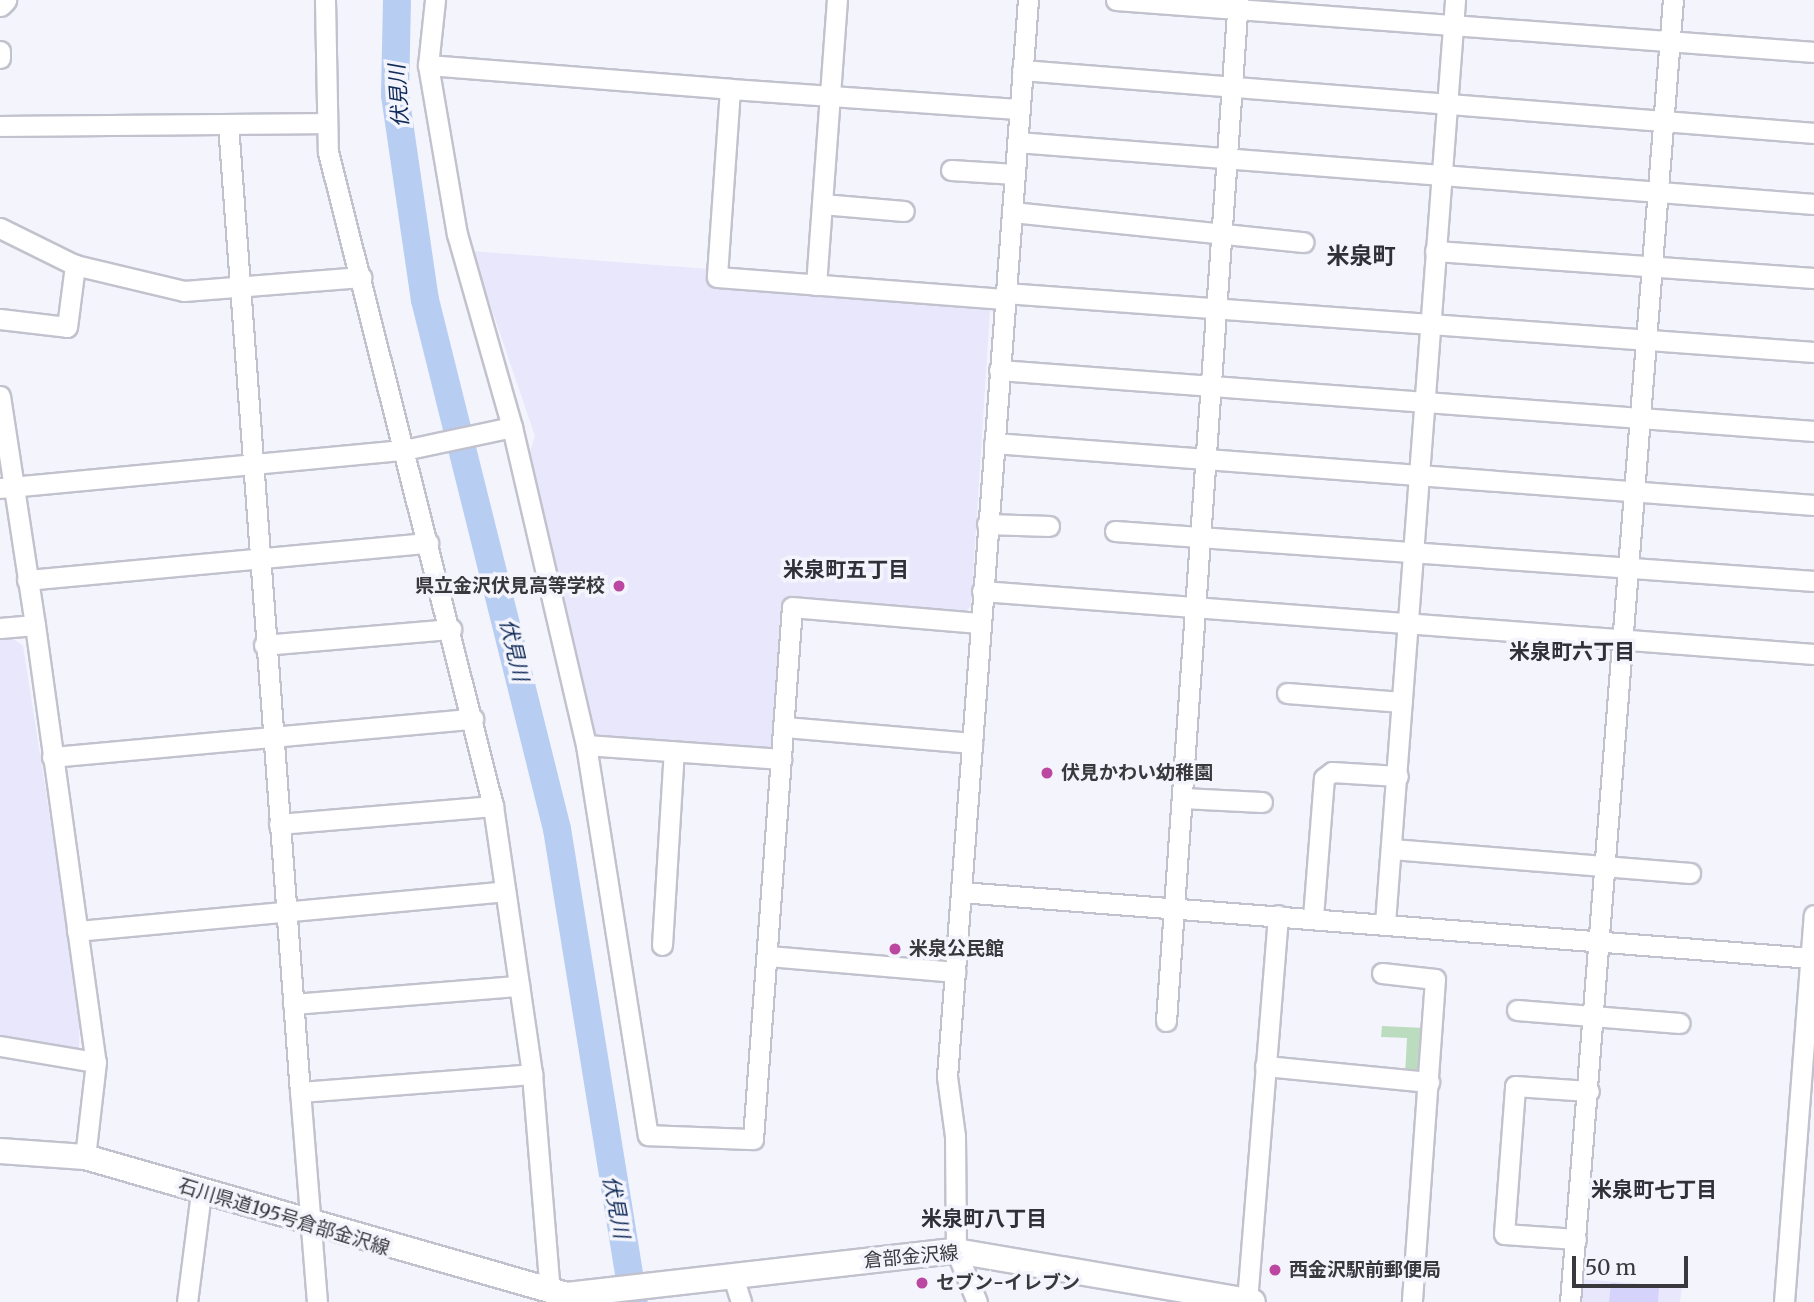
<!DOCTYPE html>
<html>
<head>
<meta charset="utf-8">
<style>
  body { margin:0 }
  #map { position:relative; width:1814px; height:1302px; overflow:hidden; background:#f4f4fd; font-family:Merriweather,"Noto Sans JP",serif }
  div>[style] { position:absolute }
  .built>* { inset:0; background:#e8e7fb }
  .green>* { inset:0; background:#bcdcbf }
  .river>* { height:28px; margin:-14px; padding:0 14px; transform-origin:14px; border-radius:14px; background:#b7cdf2 }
  .building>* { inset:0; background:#d5d3fc }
  .roads { filter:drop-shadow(2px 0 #c2c2ce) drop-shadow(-2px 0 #c2c2ce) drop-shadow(0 2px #c2c2ce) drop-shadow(0 -2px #c2c2ce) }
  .minor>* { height:19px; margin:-9.5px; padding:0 9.5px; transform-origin:9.5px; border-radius:9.5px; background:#fff }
  .major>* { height:24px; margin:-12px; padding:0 12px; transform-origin:12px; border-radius:12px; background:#fff }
  .dots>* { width:19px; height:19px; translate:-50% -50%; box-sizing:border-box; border:4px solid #f4f4fd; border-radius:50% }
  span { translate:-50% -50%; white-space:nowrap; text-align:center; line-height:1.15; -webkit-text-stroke:7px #f4f4fd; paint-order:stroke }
  .poi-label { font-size:19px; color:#39383d; font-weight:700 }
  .right { translate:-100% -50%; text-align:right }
  .left { translate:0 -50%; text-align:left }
  .street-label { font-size:19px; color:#39383d }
  .water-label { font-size:21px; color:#102b57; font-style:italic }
  .neighbourhood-label { font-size:21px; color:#303039; font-weight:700 }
  .quarter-label { font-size:23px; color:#303039; font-weight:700 }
  .scale { position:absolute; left:1572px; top:1256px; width:116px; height:32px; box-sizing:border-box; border:4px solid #39383d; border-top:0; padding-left:9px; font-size:21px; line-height:24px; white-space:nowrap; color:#39383d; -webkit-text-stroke:5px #f4f4fd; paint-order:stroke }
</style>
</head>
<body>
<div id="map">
  <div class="built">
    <div style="clip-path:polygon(472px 251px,709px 269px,709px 284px,990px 310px,971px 606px,964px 613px,781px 601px,771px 749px,590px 734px,527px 461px,535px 436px)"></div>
    <div style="clip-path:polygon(11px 637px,23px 646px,80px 1009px,79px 1049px,0 1039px,0 639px)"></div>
    <div style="clip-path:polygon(1579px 1279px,1682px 1287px,1680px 1302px,1577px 1302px)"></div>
  </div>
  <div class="green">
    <div style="clip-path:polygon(1382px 1026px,1425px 1028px,1423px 1071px,1405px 1076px,1407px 1038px,1381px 1037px)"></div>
  </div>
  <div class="river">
    <div style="left:397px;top:0;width:95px;rotate:91.2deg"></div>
    <div style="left:395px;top:95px;width:207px;rotate:81.7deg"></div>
    <div style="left:425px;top:300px;width:545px;rotate:75.99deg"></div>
    <div style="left:557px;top:829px;width:479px;rotate:80.8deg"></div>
  </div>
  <div class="building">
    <div style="clip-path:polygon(1611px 1283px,1659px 1287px,1658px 1302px,1609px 1302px)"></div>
  </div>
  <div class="roads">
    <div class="minor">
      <div style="left:325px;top:0;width:152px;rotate:88.9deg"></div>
      <div style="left:328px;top:152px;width:674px;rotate:75.84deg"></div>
      <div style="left:493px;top:806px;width:271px;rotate:81.7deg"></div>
      <div style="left:435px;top:0;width:65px;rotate:96.1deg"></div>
      <div style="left:428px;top:65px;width:303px;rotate:4.5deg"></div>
      <div style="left:730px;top:89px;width:188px;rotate:94deg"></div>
      <div style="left:717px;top:277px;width:288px;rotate:4.4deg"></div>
      <div style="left:1116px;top:0;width:700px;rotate:4.26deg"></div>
      <div style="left:0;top:51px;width:7px;rotate:90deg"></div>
      <div style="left:428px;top:65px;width:171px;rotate:80.3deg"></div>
      <div style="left:457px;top:234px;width:201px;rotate:74.1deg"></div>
      <div style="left:512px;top:427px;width:326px;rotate:76.9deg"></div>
      <div style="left:586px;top:745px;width:196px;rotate:4.1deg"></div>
      <div style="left:1022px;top:70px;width:795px;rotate:4.55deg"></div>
      <div style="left:730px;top:89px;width:289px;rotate:4deg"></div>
      <div style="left:228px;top:124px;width:971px;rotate:85.75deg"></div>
      <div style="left:0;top:126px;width:325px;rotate:-0.5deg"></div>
      <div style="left:1017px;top:142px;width:799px;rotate:4.45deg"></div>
      <div style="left:951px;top:170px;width:64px;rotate:3.6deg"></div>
      <div style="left:822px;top:204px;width:82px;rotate:4.9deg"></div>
      <div style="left:1012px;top:212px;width:293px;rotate:5.9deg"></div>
      <div style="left:0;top:228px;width:84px;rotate:26.3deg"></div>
      <div style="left:75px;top:265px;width:112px;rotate:13.4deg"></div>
      <div style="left:184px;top:291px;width:178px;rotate:-4.5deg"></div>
      <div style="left:1435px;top:251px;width:380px;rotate:4.1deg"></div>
      <div style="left:816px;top:285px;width:286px;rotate:-85.8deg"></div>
      <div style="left:1005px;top:293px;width:811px;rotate:4.17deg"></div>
      <div style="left:0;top:319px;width:67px;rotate:6.8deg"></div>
      <div style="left:67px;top:327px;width:63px;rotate:-82.6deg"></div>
      <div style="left:999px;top:370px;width:817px;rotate:4.28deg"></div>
      <div style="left:0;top:396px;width:232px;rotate:81.3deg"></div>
      <div style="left:994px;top:443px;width:822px;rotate:4.32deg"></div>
      <div style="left:0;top:488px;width:406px;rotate:-5.4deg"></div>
      <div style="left:404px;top:450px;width:110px;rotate:-12deg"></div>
      <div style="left:987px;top:524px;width:62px;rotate:1.8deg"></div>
      <div style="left:1115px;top:531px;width:701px;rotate:4.09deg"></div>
      <div style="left:27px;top:580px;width:403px;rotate:-5.3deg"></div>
      <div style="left:982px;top:591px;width:834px;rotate:4.33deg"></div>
      <div style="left:0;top:628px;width:35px;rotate:-5deg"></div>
      <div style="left:35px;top:625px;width:441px;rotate:82.1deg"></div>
      <div style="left:96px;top:1062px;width:96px;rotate:96.6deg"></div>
      <div style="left:264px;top:645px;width:188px;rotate:-4.9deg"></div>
      <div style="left:1287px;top:693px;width:115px;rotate:4.5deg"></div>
      <div style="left:785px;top:727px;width:188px;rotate:4.9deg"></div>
      <div style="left:586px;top:745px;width:395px;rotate:81deg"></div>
      <div style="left:648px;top:1135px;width:105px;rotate:2.2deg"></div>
      <div style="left:753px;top:1139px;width:533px;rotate:-85.81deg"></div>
      <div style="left:792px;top:607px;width:187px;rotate:4.9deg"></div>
      <div style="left:52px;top:757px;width:423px;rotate:-5.2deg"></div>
      <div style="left:1182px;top:798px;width:80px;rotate:2.9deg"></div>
      <div style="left:279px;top:824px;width:215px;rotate:-4.8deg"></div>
      <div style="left:1392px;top:849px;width:299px;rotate:4.6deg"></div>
      <div style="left:961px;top:892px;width:853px;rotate:4.44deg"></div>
      <div style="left:1313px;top:917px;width:139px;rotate:-85.5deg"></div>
      <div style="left:1324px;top:778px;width:10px;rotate:-37deg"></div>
      <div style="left:1332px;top:772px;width:66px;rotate:3.5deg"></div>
      <div style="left:1385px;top:923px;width:926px;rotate:-85.66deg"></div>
      <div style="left:77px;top:931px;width:430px;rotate:-5.3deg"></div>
      <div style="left:662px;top:945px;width:194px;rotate:-86.5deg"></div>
      <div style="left:769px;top:956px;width:187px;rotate:4.9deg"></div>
      <div style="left:1382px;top:973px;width:53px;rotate:6.5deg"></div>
      <div style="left:1435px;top:979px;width:324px;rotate:94.1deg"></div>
      <div style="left:293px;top:1004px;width:227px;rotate:-4.6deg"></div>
      <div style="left:1517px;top:1010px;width:163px;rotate:4.6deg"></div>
      <div style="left:1166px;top:1021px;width:1024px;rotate:-85.97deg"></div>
      <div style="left:0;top:1046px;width:97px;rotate:9.5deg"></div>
      <div style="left:1265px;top:1066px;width:165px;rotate:5.6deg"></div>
      <div style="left:1576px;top:1239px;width:72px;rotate:-176deg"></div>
      <div style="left:1504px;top:1234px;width:148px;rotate:-85.7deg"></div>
      <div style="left:1515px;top:1086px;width:74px;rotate:3.9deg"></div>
      <div style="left:733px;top:1277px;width:26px;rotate:72deg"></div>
      <div style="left:1247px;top:1301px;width:387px;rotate:-85.4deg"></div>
      <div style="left:187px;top:1302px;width:111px;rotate:-82.7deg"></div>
      <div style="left:317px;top:1302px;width:211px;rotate:-94.6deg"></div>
      <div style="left:300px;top:1092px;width:233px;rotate:-4.4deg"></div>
      <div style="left:532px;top:1074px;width:218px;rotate:85.3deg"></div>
      <div style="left:977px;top:1302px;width:55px;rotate:-112.4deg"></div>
      <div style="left:956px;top:1251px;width:115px;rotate:-90.5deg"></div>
      <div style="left:955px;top:1136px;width:60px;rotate:-97.7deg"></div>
      <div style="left:947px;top:1077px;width:1080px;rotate:-85.7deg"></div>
      <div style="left:1570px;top:1302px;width:1306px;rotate:-85.48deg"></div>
      <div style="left:1784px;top:1302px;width:388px;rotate:-85.6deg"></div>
    </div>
    <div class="major">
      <div style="left:0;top:4px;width:6px;rotate:-45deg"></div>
      <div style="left:0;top:1151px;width:85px;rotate:4deg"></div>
      <div style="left:85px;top:1157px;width:501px;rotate:15.98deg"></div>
      <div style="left:567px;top:1295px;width:391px;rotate:-6.5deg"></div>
      <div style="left:956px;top:1251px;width:301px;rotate:9.7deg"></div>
    </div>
  </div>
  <div class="dots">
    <div style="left:619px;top:586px;background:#bb47a0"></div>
    <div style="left:1047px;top:773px;background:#bb47a0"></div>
    <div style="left:895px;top:949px;background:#bb47a0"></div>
    <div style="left:1275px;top:1270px;background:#bb47a0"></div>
    <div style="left:922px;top:1283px;background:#bb47a0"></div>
  </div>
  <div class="poi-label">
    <span class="right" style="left:605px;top:586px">県立金沢伏見高等学校</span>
    <span class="left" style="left:1061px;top:773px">伏見かわい幼稚園</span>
    <span class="left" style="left:909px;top:949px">米泉公民館</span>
    <span class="left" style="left:1289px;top:1270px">西金沢駅前郵便局</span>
    <span class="left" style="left:936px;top:1283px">セブン-イレブン</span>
  </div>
  <div class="street-label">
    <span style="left:284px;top:1217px;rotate:17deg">石川県道195号倉部金沢線</span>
    <span style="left:911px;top:1257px;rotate:-5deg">倉部金沢線</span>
  </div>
  <div class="water-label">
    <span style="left:399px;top:96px;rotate:-94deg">伏見川</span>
    <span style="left:514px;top:650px;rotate:77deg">伏見川</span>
    <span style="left:616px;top:1207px;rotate:79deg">伏見川</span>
  </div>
  <div class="neighbourhood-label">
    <span style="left:846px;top:570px">米泉町五丁目</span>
    <span style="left:1572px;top:652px">米泉町六丁目</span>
    <span style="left:1654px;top:1190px">米泉町七丁目</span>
    <span style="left:984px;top:1219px">米泉町八丁目</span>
  </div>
  <div class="quarter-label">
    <span style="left:1361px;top:256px">米泉町</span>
  </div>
  <div class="scale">50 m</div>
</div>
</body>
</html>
